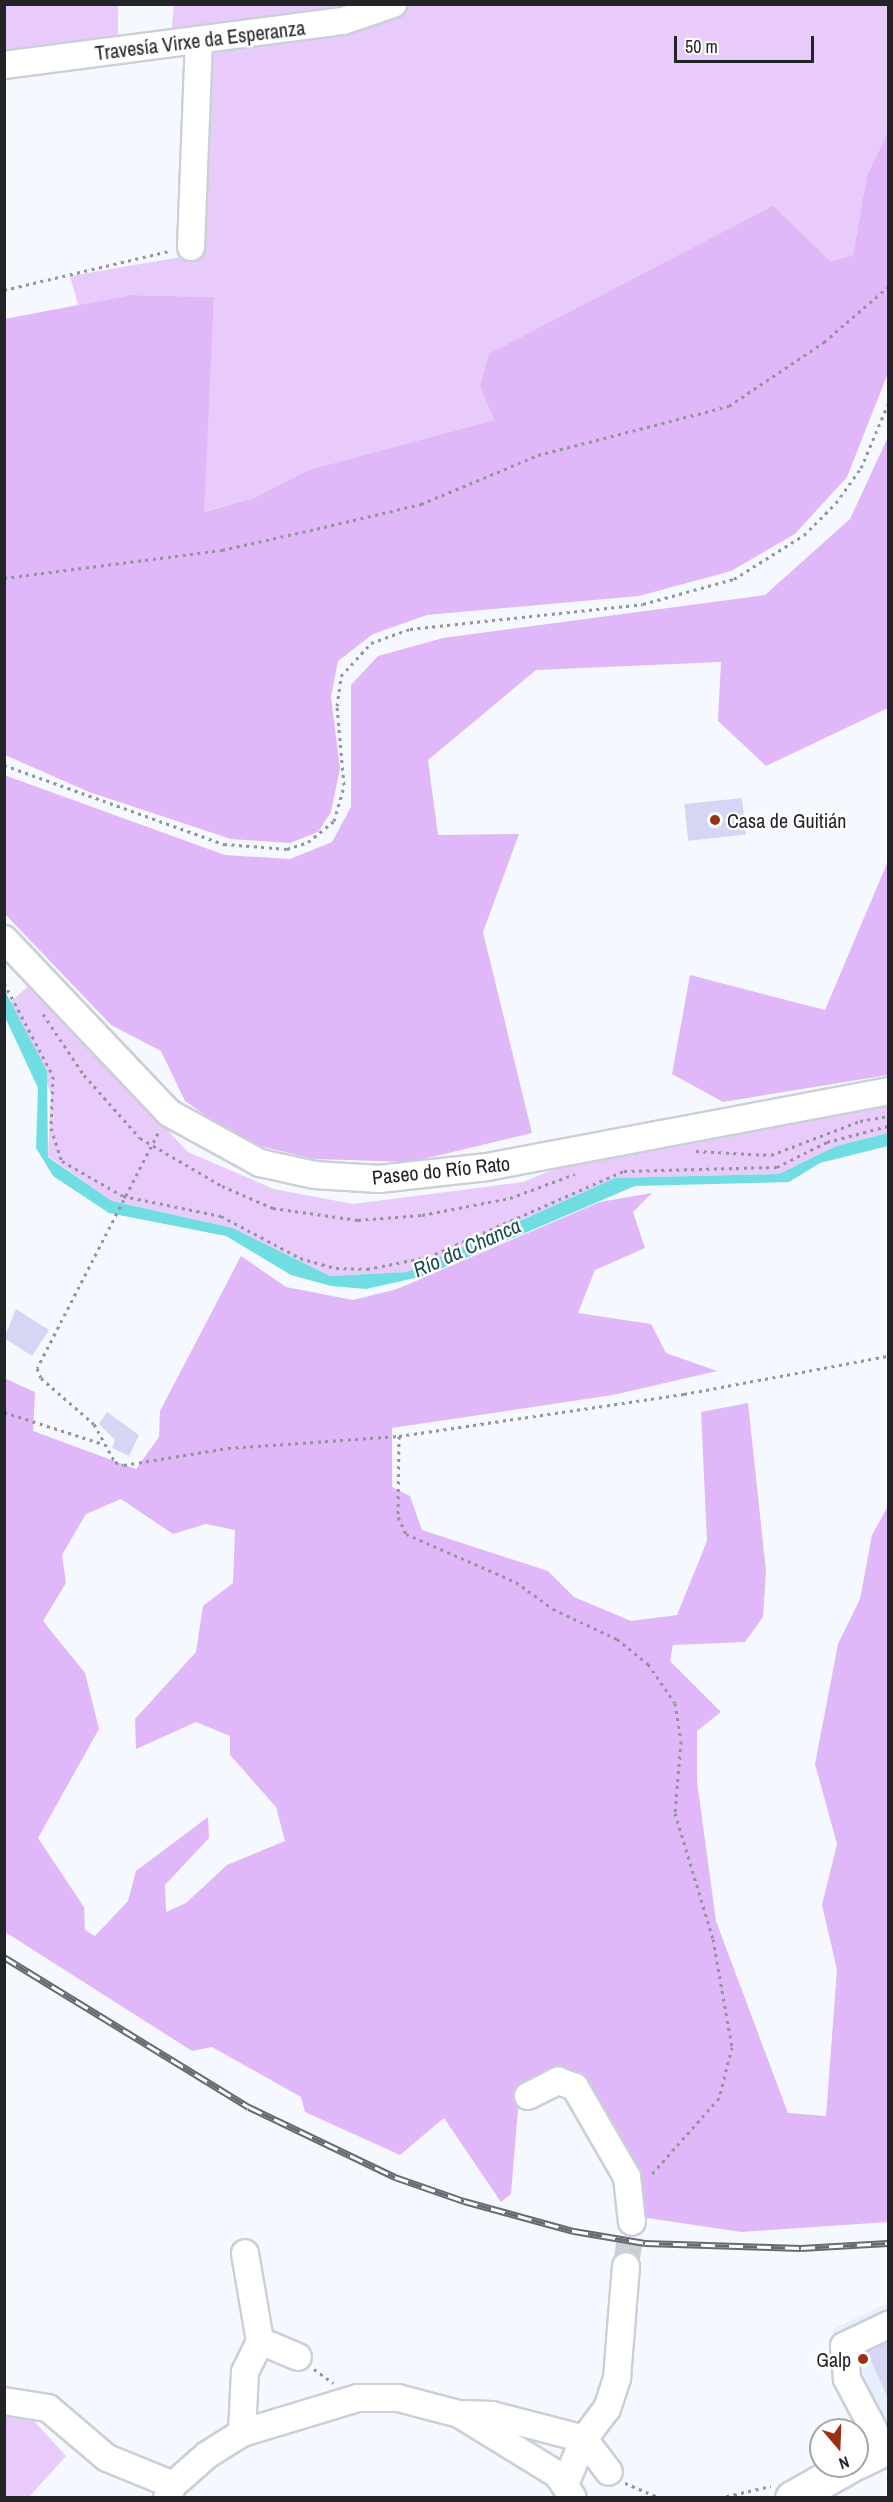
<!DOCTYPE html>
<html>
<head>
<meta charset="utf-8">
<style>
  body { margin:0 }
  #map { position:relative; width:893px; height:2502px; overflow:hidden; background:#f5f9ff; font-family:"Archivo Narrow",sans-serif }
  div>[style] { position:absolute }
  .built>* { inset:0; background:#e5effd }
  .green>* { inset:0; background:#e8cbfa }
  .forest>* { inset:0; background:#e0b7f9 }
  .water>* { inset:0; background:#70dde2 }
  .building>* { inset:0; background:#d5d6f4; transform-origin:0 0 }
  .minor-tunnel>* { height:26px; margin-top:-13px; transform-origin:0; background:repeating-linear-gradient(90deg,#cbced4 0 26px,transparent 0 39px) }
  .path>* { height:3px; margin-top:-1.5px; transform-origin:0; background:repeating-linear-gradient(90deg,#929599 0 3px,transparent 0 7.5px) }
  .roads { filter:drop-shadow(2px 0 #cad0d7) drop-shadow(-2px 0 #cad0d7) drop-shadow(0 2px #cad0d7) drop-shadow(0 -2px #cad0d7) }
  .minor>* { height:26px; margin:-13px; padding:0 13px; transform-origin:13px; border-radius:13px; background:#fff }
  .major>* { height:33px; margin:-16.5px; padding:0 16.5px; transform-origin:16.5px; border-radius:16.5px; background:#fff }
  .rail>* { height:7px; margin-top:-3.5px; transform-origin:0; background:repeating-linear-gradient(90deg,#fff 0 14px,#676a6e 0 28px); box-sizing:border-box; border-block:2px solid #676a6e }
  .dots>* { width:16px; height:16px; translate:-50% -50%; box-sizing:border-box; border:3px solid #fff; border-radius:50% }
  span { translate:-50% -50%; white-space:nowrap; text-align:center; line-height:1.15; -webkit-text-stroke:4.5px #fff; paint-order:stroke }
  .street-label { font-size:20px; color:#222427 }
  .poi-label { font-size:20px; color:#222427 }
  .left { translate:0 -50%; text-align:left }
  .right { translate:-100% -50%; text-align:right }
  .water-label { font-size:21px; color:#194a4d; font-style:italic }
  .frame { position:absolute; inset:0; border:6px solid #222427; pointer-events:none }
  .north { position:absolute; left:809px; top:2418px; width:60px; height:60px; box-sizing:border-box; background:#fff; border:2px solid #a7a7a9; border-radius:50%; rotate:161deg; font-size:16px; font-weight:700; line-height:24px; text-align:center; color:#222427 }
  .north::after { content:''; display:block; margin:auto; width:21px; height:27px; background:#983111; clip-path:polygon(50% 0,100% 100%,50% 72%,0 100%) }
  .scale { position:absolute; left:674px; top:36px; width:140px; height:27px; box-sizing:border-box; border:3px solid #222427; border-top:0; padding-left:8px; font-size:18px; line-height:21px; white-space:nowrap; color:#222427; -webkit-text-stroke:4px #fff; paint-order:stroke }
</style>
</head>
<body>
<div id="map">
  <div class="built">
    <div style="clip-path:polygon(888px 2303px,888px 2419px,857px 2435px,841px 2389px,833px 2329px)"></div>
  </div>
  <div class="green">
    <div style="clip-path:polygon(586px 4px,888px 5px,888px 132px,867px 175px,853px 255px,480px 387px,494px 420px,308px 470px,254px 498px,203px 512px,214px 297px,130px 295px,78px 305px,70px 276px,204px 253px,201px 141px,209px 45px,402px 5px)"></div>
    <div style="clip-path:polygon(4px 5px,118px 5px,118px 39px,5px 53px)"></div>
    <div style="clip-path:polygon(174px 5px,360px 5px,360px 9px,171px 35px)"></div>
    <div style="clip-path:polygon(31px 984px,188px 1152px,274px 1189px,353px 1204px,523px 1182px,567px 1164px,888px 1106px,888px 1133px,836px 1146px,779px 1174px,615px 1178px,407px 1272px,330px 1276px,233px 1228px,112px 1201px,48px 1156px,51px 1093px,10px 1002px)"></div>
    <div style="clip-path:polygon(5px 2416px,32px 2419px,66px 2456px,29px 2497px,5px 2497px)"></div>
  </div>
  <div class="forest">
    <div style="clip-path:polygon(888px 132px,888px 373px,847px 477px,795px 534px,731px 571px,639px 596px,427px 615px,373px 634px,338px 661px,331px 697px,340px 768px,331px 812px,318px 832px,290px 843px,231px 839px,89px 792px,5px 755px,5px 319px,130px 295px,214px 297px,204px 512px,254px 498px,308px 470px,494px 420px,480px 387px,489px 354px,773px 206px,831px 262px,853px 255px,867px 175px)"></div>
    <div style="clip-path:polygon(888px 437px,888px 708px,766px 766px,718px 721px,721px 662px,536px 670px,428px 760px,438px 835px,519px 834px,483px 932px,532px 1133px,411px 1162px,314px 1159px,243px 1142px,185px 1101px,161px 1051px,111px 1025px,5px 914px,4px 775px,225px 855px,290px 859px,332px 842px,351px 807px,351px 685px,378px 656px,443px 638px,765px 595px,850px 519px)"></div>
    <div style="clip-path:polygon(888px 861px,888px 1075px,723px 1102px,672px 1074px,690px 975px,825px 1010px)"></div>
    <div style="clip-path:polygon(evenodd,652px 1193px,633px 1212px,645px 1248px,595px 1270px,578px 1313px,651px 1324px,666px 1353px,717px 1371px,613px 1395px,392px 1428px,392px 1487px,410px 1496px,422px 1530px,548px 1571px,574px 1597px,631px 1621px,677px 1615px,707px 1541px,701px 1412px,748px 1403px,766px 1571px,763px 1617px,745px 1642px,673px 1645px,670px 1661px,721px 1712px,697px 1731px,697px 1781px,716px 1921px,788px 2113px,826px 2116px,837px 1970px,822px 1905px,837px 1844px,815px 1764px,838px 1644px,860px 1599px,872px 1535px,888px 1506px,888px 2222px,741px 2232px,647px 2218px,601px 2109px,571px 2076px,519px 2098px,511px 2194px,501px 2202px,444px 2118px,400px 2155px,305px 2112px,301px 2097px,212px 2047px,192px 2051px,5px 1932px,4px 1378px,35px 1392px,33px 1431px,136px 1469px,159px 1437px,160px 1411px,241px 1256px,286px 1287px,353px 1300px,397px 1289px,600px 1202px,652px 1193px,121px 1499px,173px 1534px,206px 1524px,235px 1530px,233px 1583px,203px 1606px,196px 1652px,135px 1719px,136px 1749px,196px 1722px,230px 1736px,230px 1755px,276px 1807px,285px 1841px,227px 1865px,186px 1903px,166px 1912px,165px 1885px,209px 1838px,208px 1817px,136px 1871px,128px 1901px,95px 1936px,85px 1930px,84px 1907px,38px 1838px,99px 1729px,85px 1673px,43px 1621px,66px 1583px,62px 1555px,86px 1514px,121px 1499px)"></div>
  </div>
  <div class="water">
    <div style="clip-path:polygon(5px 991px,47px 1071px,48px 1157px,112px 1201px,233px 1228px,330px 1276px,407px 1272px,615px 1178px,779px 1174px,836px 1146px,888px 1133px,888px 1146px,820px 1163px,789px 1182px,635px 1186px,424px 1276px,366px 1289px,331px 1286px,291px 1275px,226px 1236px,109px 1213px,53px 1176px,36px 1148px,38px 1088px,5px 1017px)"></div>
  </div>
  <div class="building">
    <div style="left:742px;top:798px;width:37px;height:58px;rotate:84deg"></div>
    <div style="clip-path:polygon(16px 1309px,49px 1330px,32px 1356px,4px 1338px)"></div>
    <div style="clip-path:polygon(107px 1412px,139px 1435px,129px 1456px,112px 1448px,115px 1440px,99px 1424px)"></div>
    <div style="clip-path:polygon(888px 2342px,888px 2398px,867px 2352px)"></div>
  </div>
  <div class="minor-tunnel">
    <div style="left:626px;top:2266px;width:44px;rotate:-82.2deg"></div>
  </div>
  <div class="path">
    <div style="left:4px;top:290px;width:170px;rotate:-13.3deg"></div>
    <div style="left:4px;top:578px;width:220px;rotate:-7.3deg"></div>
    <div style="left:222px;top:550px;width:105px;rotate:-12.7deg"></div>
    <div style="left:324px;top:527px;width:100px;rotate:-13.3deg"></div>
    <div style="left:421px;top:504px;width:127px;rotate:-22.7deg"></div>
    <div style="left:538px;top:455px;width:197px;rotate:-14.4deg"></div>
    <div style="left:729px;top:406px;width:115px;rotate:-34deg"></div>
    <div style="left:824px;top:342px;width:84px;rotate:-40.7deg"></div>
    <div style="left:4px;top:765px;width:234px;rotate:19.8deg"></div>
    <div style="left:224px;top:844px;width:63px;rotate:4.5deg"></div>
    <div style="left:287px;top:849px;width:22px;rotate:-18deg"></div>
    <div style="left:308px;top:842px;width:33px;rotate:-39deg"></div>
    <div style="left:334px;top:821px;width:37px;rotate:-74deg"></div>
    <div style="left:344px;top:785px;width:79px;rotate:-95.1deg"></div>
    <div style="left:337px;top:706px;width:30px;rotate:-82deg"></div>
    <div style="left:341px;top:676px;width:45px;rotate:-47.7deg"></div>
    <div style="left:371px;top:643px;width:41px;rotate:-19.7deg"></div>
    <div style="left:410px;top:629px;width:234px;rotate:-6.1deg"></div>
    <div style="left:643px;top:604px;width:94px;rotate:-15.4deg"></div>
    <div style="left:734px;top:579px;width:83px;rotate:-32.2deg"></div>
    <div style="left:804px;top:535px;width:45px;rotate:-45deg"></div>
    <div style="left:836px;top:503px;width:43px;rotate:-54.5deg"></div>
    <div style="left:861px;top:468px;width:69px;rotate:-67.1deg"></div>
    <div style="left:4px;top:983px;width:105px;rotate:62.2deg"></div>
    <div style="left:53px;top:1076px;width:52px;rotate:92.2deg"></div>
    <div style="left:51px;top:1128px;width:35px;rotate:72deg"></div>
    <div style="left:62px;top:1161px;width:70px;rotate:29.8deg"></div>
    <div style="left:123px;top:1196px;width:100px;rotate:11.5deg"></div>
    <div style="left:221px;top:1216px;width:89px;rotate:28deg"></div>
    <div style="left:300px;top:1258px;width:37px;rotate:16deg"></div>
    <div style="left:336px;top:1268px;width:31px;rotate:2deg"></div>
    <div style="left:367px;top:1269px;width:62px;rotate:-11.1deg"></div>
    <div style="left:428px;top:1257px;width:214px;rotate:-23.7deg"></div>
    <div style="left:624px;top:1171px;width:153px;rotate:-1.5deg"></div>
    <div style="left:777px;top:1167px;width:56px;rotate:-26.6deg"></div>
    <div style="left:827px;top:1142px;width:63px;rotate:-14.7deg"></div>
    <div style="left:43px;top:1014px;width:73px;rotate:56.1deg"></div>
    <div style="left:84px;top:1075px;width:84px;rotate:48.4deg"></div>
    <div style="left:140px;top:1138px;width:95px;rotate:30.3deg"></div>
    <div style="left:222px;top:1186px;width:56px;rotate:23.3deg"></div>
    <div style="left:273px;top:1208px;width:86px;rotate:8deg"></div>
    <div style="left:358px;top:1220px;width:64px;rotate:-4.5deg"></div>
    <div style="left:422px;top:1215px;width:90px;rotate:-10.9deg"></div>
    <div style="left:510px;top:1198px;width:69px;rotate:-20.3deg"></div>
    <div style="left:158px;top:1133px;width:264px;rotate:117.2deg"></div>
    <div style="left:37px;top:1368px;width:11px;rotate:68deg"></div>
    <div style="left:41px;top:1378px;width:70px;rotate:41deg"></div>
    <div style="left:94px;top:1424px;width:43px;rotate:61.1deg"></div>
    <div style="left:115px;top:1462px;width:9px;rotate:18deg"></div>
    <div style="left:124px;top:1465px;width:105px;rotate:-9.3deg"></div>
    <div style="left:228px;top:1448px;width:171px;rotate:-4deg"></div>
    <div style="left:399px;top:1436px;width:288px;rotate:-8.4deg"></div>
    <div style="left:684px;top:1394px;width:208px;rotate:-10.6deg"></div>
    <div style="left:696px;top:1151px;width:75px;rotate:3.1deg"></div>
    <div style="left:771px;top:1155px;width:95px;rotate:-20.9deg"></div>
    <div style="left:860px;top:1121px;width:28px;rotate:-10deg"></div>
    <div style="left:4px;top:1412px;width:101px;rotate:17.9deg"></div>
    <div style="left:399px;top:1436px;width:81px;rotate:90.7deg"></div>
    <div style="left:398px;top:1517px;width:19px;rotate:65deg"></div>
    <div style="left:406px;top:1534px;width:120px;rotate:23.6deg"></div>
    <div style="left:516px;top:1582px;width:46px;rotate:36.1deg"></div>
    <div style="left:553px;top:1609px;width:71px;rotate:25.1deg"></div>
    <div style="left:617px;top:1639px;width:40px;rotate:39deg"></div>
    <div style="left:648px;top:1664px;width:47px;rotate:55.3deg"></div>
    <div style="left:675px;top:1703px;width:38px;rotate:81deg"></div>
    <div style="left:681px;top:1741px;width:72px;rotate:94.8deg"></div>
    <div style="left:675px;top:1813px;width:132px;rotate:73.2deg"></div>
    <div style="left:713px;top:1939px;width:110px;rotate:80deg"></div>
    <div style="left:732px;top:2047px;width:53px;rotate:104.3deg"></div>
    <div style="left:719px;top:2098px;width:104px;rotate:131.5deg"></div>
    <div style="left:314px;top:2369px;width:24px;rotate:36deg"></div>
    <div style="left:625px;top:2483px;width:38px;rotate:23deg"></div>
    <div style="left:719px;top:2498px;width:53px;rotate:-13deg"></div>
  </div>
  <div class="roads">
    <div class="minor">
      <div style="left:4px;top:65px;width:342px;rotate:-7.4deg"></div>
      <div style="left:343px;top:21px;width:53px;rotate:-18.8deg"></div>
      <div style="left:191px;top:247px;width:207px;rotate:-87.8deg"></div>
      <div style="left:4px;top:939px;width:240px;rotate:46.5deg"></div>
      <div style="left:169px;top:1113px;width:104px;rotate:28.8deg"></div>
      <div style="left:260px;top:1163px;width:56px;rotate:12.3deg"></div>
      <div style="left:315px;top:1175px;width:64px;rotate:3.6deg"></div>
      <div style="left:379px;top:1179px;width:109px;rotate:-6.3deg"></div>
      <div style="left:487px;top:1167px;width:408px;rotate:-10.7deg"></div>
      <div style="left:528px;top:2096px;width:34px;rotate:-27deg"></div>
      <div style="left:558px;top:2081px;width:18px;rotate:19deg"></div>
      <div style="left:575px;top:2087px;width:104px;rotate:60deg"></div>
      <div style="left:627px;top:2177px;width:45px;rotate:83.7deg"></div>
      <div style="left:260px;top:2341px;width:41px;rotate:22.8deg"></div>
      <div style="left:4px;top:2401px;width:45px;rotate:9deg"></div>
      <div style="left:48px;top:2408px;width:77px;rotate:40.3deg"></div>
      <div style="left:107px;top:2458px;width:71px;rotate:22.2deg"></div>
      <div style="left:460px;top:2414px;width:32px;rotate:2deg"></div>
      <div style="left:492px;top:2415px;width:95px;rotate:14.6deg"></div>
      <div style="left:584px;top:2439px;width:38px;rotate:-53deg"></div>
      <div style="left:607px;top:2409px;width:33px;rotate:-72deg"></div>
      <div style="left:617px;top:2378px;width:112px;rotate:-85.4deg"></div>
      <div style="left:874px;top:2430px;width:58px;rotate:-117.9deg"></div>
      <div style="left:847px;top:2379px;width:33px;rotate:-95deg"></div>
      <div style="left:844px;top:2346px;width:49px;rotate:-25.5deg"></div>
      <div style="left:242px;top:2433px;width:61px;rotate:-87.2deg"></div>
      <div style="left:245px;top:2372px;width:34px;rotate:-64deg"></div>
      <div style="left:260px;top:2341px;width:89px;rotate:-99.7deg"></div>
      <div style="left:566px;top:2482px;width:47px;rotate:-67.3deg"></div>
      <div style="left:584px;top:2439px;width:41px;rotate:52.9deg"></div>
      <div style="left:167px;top:2498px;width:14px;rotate:-65deg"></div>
      <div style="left:173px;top:2485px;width:45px;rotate:-41.4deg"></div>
      <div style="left:207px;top:2455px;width:41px;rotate:-32.2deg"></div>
      <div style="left:242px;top:2433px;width:121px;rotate:-16.8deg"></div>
      <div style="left:358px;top:2398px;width:40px"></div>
      <div style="left:398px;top:2398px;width:63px;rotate:14.7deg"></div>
      <div style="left:459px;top:2414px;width:116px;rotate:31.6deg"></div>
      <div style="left:558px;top:2475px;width:27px;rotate:57deg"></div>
    </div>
    <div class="major">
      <div style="left:857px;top:2462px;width:34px;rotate:-26deg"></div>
      <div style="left:792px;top:2498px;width:65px;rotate:-29.3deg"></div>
    </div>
  </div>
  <div class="rail">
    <div style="left:4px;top:1957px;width:287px;rotate:31.5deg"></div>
    <div style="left:249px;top:2107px;width:162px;rotate:25.6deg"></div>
    <div style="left:395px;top:2177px;width:73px;rotate:19.2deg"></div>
    <div style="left:464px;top:2201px;width:114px;rotate:15.3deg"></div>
    <div style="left:574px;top:2231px;width:72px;rotate:9.6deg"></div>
    <div style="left:645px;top:2243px;width:156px;rotate:1.8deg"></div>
    <div style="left:801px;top:2248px;width:87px;rotate:-3.3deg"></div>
  </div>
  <div class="dots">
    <div style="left:715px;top:820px;background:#983111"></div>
    <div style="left:863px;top:2359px;background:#983111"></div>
  </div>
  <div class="street-label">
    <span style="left:200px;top:40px;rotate:-7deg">Travesía Virxe da Esperanza</span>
    <span style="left:441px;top:1170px;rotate:-6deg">Paseo do Río Rato</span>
  </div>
  <div class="poi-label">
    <span class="left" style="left:727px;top:820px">Casa de Guitián</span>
    <span class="right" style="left:851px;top:2359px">Galp</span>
  </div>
  <div class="water-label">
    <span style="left:467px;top:1248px;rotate:-24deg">Río da Chanca</span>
  </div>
  <div class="frame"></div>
  <div class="north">N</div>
  <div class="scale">50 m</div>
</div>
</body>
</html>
